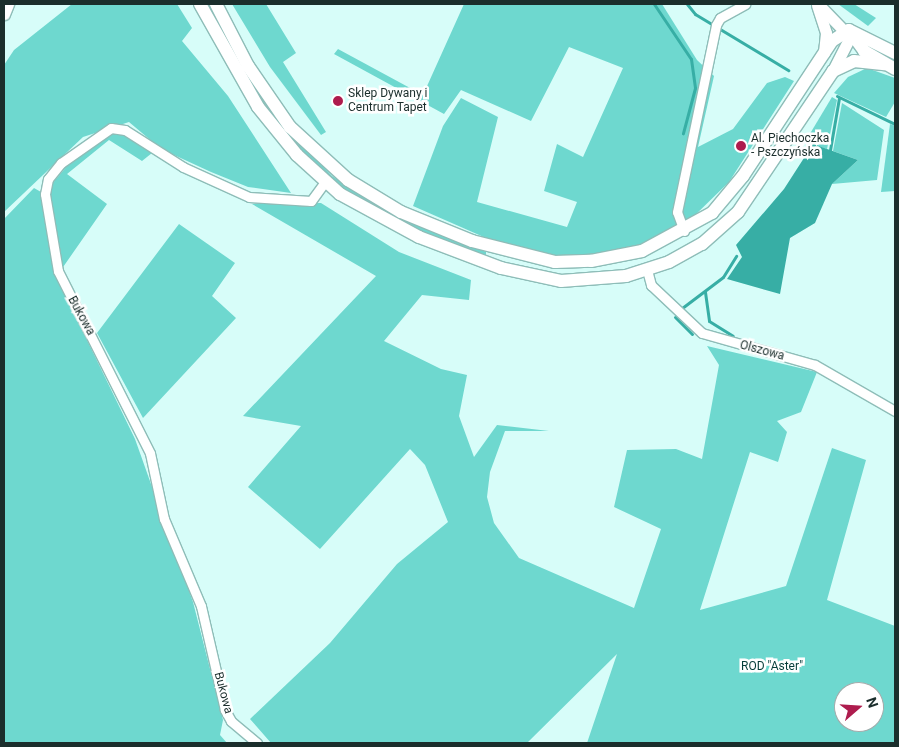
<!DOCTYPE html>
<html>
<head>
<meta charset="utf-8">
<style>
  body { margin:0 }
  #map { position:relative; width:899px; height:747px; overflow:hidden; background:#d7fdf9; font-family:Roboto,sans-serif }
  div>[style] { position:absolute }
  .green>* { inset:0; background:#6ed8cf }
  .water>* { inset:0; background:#37aea5 }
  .stream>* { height:3px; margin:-1.5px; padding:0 1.5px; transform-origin:1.5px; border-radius:1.5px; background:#37aea5 }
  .roads { filter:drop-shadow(1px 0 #8ebdb8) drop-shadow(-1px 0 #8ebdb8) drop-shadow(0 1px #8ebdb8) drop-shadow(0 -1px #8ebdb8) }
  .minor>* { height:9px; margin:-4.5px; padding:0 4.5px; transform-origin:4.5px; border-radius:4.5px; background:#fff }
  .tertiary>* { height:11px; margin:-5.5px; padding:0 5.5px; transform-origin:5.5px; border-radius:5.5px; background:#fff }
  .secondary>* { height:12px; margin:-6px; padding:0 6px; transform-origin:6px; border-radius:6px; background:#fff }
  .dots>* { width:14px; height:14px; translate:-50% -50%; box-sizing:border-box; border:2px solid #fff; border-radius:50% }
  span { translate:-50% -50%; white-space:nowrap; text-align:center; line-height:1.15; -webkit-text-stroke:5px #fff; paint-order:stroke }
  .poi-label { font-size:12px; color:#1b2e2c }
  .left { translate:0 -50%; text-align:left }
  .street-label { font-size:12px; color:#1b2e2c }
  .park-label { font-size:12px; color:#063d39 }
  .frame { position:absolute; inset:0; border:5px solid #1b2e2c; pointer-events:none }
  .north { position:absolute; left:834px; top:682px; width:50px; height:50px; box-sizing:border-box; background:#fff; border:1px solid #a4abab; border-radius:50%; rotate:71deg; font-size:14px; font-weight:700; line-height:20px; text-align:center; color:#1b2e2c }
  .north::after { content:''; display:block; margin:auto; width:18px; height:22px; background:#ae1c4e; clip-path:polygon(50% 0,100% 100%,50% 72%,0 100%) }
</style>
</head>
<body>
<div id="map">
  <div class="green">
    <div style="clip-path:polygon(72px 4px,177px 4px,192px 28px,182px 41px,228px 96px,291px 193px,248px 187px,211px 172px,161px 149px,129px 122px,83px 137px,4px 212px,4px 65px,14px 50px)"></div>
    <div style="clip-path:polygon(205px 4px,211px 4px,266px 105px,332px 176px,389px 212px,486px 252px,486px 258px,398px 223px,354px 198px,308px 161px,264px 109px)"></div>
    <div style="clip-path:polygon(232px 4px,266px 4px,296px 53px,283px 62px,326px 132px,321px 135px,270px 67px)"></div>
    <div style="clip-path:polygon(464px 4px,662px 4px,697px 60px,714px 76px,698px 147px,733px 129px,767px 83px,785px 77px,794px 81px,729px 182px,687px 223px,635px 247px,571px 260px,486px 238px,413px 206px,443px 126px,461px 98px,498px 117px,477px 202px,567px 227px,577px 202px,544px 191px,557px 144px,583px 157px,623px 68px,569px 47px,531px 121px,461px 90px,444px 114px,334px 54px,338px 49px,423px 95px)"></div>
    <div style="clip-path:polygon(838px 4px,854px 4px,876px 18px,868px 26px)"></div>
    <div style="clip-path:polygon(867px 68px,895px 78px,895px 102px,886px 117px,834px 93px,848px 77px)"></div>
    <div style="clip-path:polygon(832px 97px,837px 100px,827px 149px,805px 142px)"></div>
    <div style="clip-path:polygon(842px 103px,884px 130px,877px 180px,832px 184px,858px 160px,833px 151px)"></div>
    <div style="clip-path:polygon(890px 124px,895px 126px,895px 191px,881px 192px)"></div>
    <div style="clip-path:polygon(111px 132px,123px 133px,152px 153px,142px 161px,109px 140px,67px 174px,107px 204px,61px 270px,49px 199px,51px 185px,78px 153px)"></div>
    <div style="clip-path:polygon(34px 188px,41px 192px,53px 270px,135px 439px,193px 602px,223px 720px,220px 735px,227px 743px,4px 743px,4px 219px)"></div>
    <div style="clip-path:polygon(evenodd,321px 203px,399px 252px,471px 280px,469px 300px,422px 295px,384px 341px,441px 369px,467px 375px,459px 416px,474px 457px,497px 425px,549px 431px,505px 431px,490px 472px,487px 497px,494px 523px,519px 558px,634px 608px,661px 529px,614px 507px,627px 450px,676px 449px,702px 459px,719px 365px,707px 346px,817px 372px,801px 412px,777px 421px,787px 432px,778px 462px,750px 452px,700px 610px,786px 586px,832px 448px,866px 460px,827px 600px,895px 626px,895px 743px,587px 743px,617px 654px,527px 743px,271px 743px,250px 719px,330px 643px,397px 564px,448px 522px,425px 465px,410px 449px,320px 549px,248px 487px,301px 426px,243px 416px,376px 276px,252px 204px,321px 203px,844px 692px,874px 692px,874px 722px,844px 722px,844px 692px)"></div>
    <div style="clip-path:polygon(179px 224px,235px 263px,212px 296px,236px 318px,143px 418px,97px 333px)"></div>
  </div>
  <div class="water">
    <div style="clip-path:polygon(813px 144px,858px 160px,832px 184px,815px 223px,790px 238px,780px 294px,727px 279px,742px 257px,736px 245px,784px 189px)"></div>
  </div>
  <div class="stream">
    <div style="left:654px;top:4px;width:66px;rotate:56.1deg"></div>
    <div style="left:691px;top:59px;width:29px;rotate:82deg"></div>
    <div style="left:695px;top:88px;width:47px;rotate:104.9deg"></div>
    <div style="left:687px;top:4px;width:13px;rotate:51deg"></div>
    <div style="left:695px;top:14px;width:109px;rotate:31.1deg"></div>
    <div style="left:837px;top:96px;width:64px;rotate:25.8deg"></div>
    <div style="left:830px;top:150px;width:53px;rotate:-80.2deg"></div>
    <div style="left:705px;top:292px;width:29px;rotate:82deg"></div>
    <div style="left:709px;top:321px;width:28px;rotate:32deg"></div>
    <div style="left:682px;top:308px;width:51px;rotate:-37.1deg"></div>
    <div style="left:723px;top:277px;width:25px;rotate:-58deg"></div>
    <div style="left:675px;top:317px;width:24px;rotate:45deg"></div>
  </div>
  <div class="roads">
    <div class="minor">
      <div style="left:684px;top:231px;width:20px;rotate:-110deg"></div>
      <div style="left:677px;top:212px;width:191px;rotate:-78.2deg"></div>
      <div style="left:716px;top:25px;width:8px;rotate:-60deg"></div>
      <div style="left:720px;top:18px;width:29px;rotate:-29deg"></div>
      <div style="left:647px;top:270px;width:16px;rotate:75deg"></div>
      <div style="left:651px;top:285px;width:70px;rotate:43.3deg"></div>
      <div style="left:702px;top:333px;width:117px;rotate:15.8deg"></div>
      <div style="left:815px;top:365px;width:92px;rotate:29.9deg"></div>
      <div style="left:257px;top:743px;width:34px;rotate:-140deg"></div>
      <div style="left:231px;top:721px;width:13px;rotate:-119deg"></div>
      <div style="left:225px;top:710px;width:107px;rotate:-103deg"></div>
      <div style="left:201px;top:606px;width:95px;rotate:-113deg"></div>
      <div style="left:164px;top:519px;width:67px;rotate:-102deg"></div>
      <div style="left:150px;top:453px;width:204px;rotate:-116.8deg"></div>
      <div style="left:58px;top:271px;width:78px;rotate:-99.6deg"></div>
      <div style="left:45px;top:194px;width:15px;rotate:-79deg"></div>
      <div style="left:48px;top:179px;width:21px;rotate:-51deg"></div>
      <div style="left:61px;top:163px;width:61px;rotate:-35deg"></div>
      <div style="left:111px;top:128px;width:14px;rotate:8deg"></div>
      <div style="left:125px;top:130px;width:69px;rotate:32.5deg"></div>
      <div style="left:183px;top:167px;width:72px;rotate:24.4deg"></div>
      <div style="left:249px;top:197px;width:62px;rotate:3.7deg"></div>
      <div style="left:311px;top:201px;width:24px;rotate:-54deg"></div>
    </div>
    <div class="tertiary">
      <div style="left:818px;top:4px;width:46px;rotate:45.9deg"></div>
      <div style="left:850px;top:37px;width:38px;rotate:117deg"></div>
      <div style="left:817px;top:5px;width:29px;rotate:72deg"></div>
      <div style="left:826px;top:33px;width:20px;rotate:96deg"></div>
      <div style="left:4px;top:14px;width:11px;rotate:-68deg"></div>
    </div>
    <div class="secondary">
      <div style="left:200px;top:4px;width:118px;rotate:60.6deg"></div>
      <div style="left:258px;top:107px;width:62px;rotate:50.9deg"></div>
      <div style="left:297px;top:155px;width:58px;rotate:42.2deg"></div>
      <div style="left:340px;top:194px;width:90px;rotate:28.6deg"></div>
      <div style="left:419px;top:237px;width:88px;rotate:20.7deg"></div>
      <div style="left:501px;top:268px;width:61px;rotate:12.2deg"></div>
      <div style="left:561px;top:281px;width:65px;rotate:-4.4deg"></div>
      <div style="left:626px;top:276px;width:45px;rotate:-18deg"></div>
      <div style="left:669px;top:262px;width:38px;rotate:-29deg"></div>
      <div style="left:702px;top:244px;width:48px;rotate:-41.6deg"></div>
      <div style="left:738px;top:212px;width:170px;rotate:-56deg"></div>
      <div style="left:833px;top:71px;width:23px;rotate:-25deg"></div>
      <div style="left:854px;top:61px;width:31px;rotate:6deg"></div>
      <div style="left:216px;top:4px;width:70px;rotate:62.7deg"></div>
      <div style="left:248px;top:66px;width:74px;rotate:55.5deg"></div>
      <div style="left:290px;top:127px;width:79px;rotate:42.4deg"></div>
      <div style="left:348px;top:180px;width:62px;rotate:31.1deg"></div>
      <div style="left:401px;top:212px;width:77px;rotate:22.2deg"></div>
      <div style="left:472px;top:241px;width:86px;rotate:14.2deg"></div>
      <div style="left:555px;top:262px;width:36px;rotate:-2deg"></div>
      <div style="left:591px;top:261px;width:52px;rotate:-11.1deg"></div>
      <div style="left:642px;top:251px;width:80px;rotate:-28.5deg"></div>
      <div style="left:712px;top:213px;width:48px;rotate:-50deg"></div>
      <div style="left:743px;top:176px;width:162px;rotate:-56.6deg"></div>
      <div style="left:832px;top:41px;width:20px;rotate:-33deg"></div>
      <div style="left:849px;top:30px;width:26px;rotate:54deg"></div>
      <div style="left:864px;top:51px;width:36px;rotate:30deg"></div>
      <div style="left:851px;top:31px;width:49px;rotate:26.6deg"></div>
    </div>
  </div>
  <div class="dots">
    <div style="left:338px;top:101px;background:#ae1c4e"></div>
    <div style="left:741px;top:146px;background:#ae1c4e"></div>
  </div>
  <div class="poi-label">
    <span class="left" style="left:348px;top:101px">Sklep Dywany i<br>Centrum Tapet</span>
    <span class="left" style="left:751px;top:146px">Al. Piechoczka<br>- Pszczyńska</span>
  </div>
  <div class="street-label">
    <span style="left:81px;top:316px;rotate:61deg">Bukowa</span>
    <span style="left:762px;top:351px;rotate:15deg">Olszowa</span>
    <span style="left:223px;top:693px;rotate:75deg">Bukowa</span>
  </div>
  <div class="park-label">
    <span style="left:772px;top:667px">ROD "Aster"</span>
  </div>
  <div class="frame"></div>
  <div class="north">N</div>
</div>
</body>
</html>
